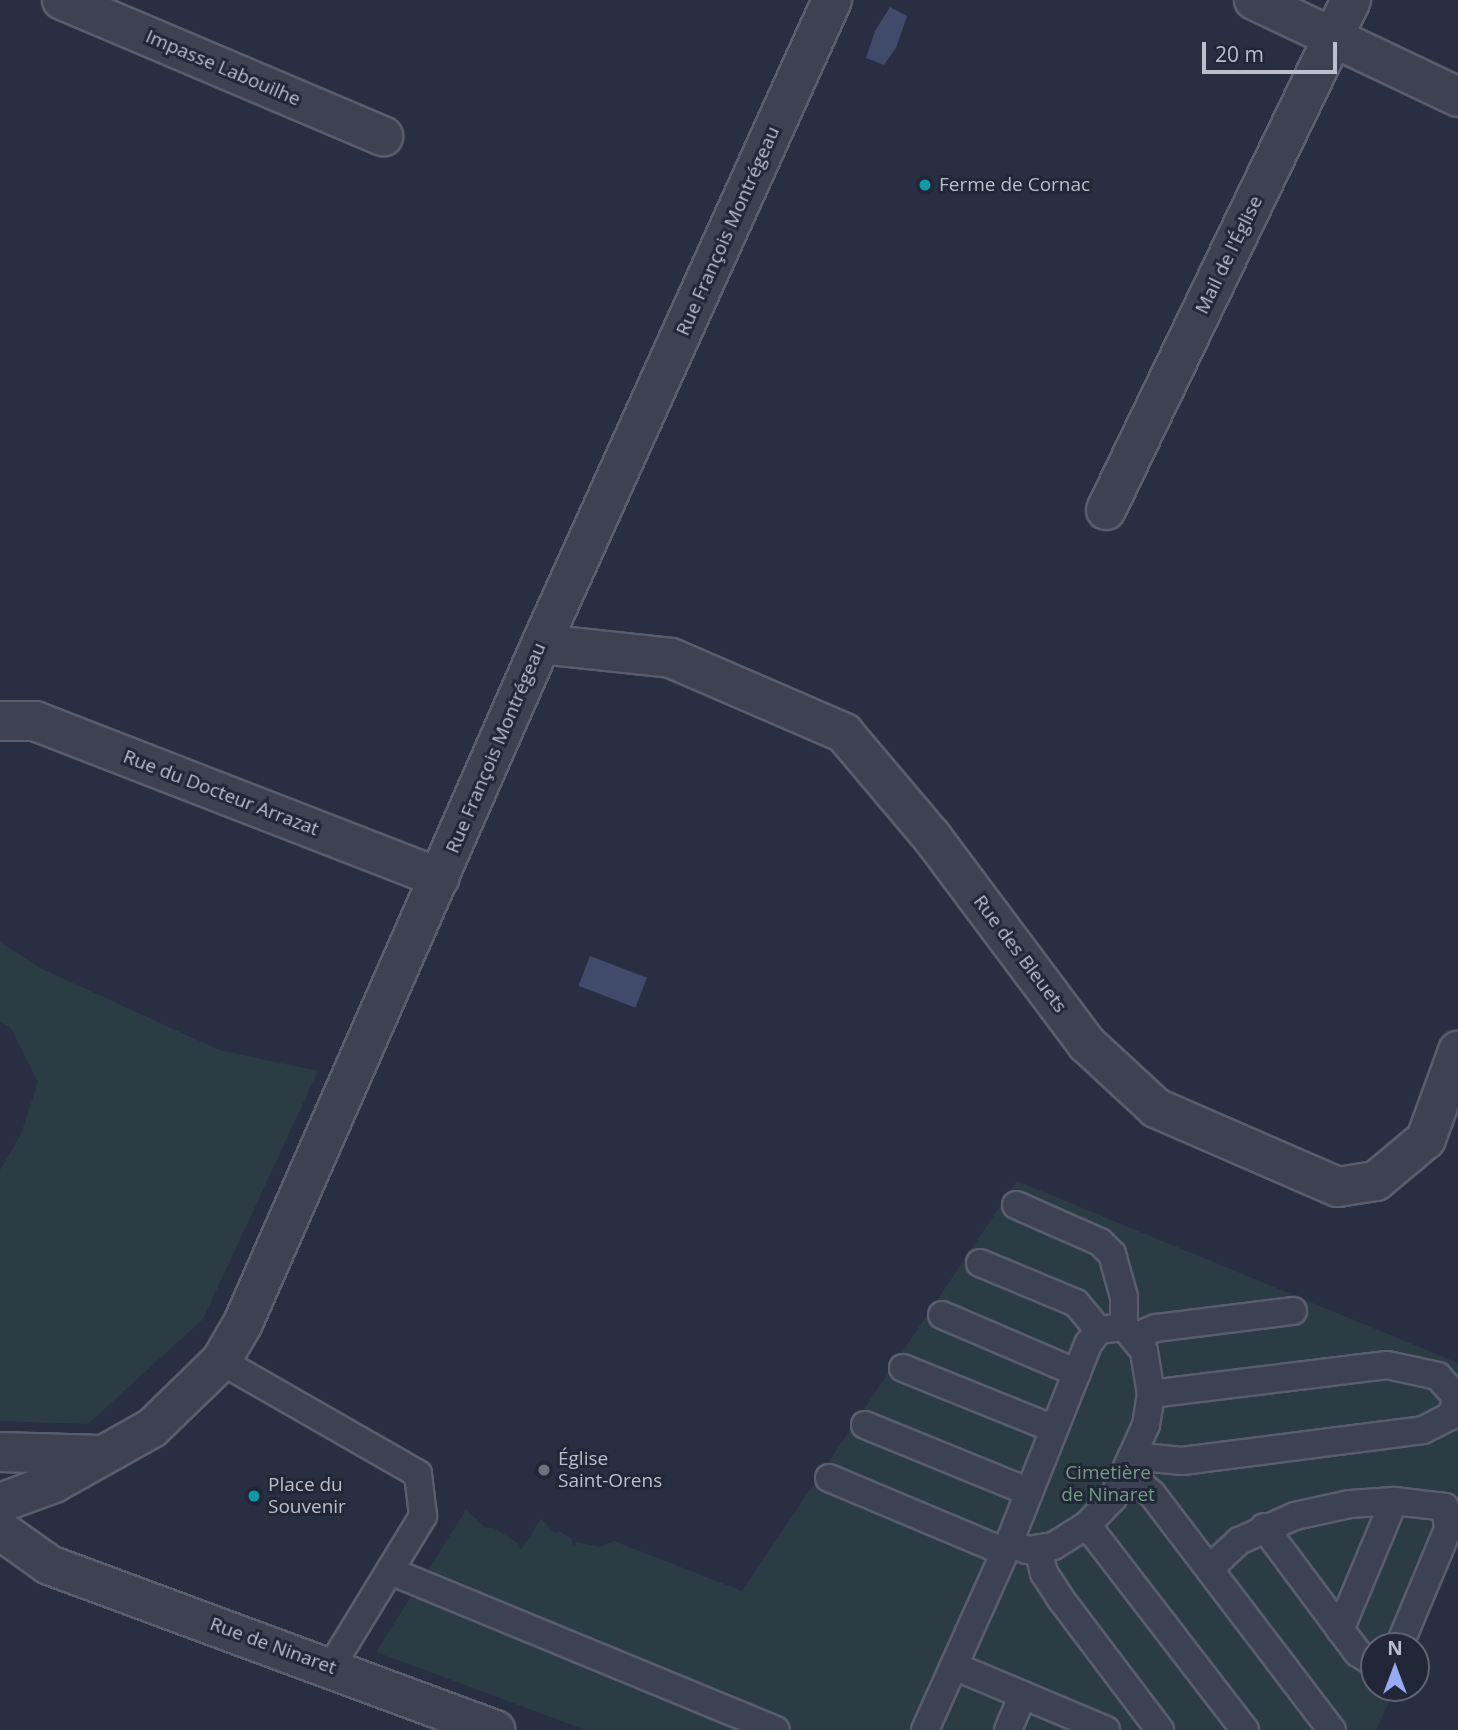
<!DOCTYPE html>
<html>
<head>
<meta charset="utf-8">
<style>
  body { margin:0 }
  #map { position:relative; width:1458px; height:1730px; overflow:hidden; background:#292f43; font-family:"Open Sans",sans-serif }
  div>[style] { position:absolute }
  .green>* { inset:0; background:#2b3c44 }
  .water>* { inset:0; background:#404a6b; transform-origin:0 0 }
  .roads { filter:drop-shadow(2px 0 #595d6d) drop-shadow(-2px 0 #595d6d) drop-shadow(0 2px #595d6d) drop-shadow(0 -2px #595d6d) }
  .service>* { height:26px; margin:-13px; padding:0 13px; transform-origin:13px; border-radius:13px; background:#3d4253 }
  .minor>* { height:38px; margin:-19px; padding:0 19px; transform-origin:19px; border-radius:19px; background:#3d4253 }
  .dots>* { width:19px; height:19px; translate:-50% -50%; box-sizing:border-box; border:4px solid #222738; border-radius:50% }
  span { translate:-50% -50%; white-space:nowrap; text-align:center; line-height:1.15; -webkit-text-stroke:6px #222738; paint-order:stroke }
  .street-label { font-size:19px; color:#bbbecc }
  .poi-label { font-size:19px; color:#bbbecc }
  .left { translate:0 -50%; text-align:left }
  .park-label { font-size:19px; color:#739c84 }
  .north { position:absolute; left:1360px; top:1632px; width:70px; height:70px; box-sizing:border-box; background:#222738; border:2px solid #5f6373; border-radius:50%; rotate:0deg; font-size:19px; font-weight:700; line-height:28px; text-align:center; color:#bbbecc }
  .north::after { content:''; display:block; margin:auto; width:24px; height:32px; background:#98aaf4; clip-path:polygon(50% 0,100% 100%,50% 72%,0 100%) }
  .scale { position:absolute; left:1202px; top:42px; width:135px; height:32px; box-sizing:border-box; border:4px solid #bbbecc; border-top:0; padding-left:9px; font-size:21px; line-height:24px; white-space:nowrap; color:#bbbecc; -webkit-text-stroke:5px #222738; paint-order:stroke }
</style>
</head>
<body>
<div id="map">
  <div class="green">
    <div style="clip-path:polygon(0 942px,40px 968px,219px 1050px,318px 1071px,203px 1319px,88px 1424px,0 1421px,0 1170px,21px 1134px,38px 1082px,11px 1028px,0 1021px)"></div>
    <div style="clip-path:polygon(1017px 1181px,1458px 1363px,1458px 1545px,1413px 1646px,1374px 1646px,1374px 1688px,1395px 1688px,1376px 1730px,586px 1730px,376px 1652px,466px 1510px,486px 1528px,494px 1528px,519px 1544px,521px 1550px,541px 1519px,556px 1534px,559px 1531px,571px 1538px,574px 1546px,577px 1542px,599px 1547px,614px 1541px,742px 1591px)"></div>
  </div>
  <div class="water">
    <div style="clip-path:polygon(890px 7px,907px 16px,896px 48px,884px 65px,866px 58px,875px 31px)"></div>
    <div style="left:590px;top:956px;width:61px;height:32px;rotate:21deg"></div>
  </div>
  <div class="roads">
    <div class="service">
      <div style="left:1016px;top:1205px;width:92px;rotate:23.8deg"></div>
      <div style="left:1100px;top:1242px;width:17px;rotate:45deg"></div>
      <div style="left:1112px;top:1254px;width:45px;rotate:74.4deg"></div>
      <div style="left:1124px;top:1297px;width:30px;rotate:90deg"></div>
      <div style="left:980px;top:1263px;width:104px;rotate:22.6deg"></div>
      <div style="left:1076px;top:1303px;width:35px;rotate:50deg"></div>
      <div style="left:942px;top:1315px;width:147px;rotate:23.2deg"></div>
      <div style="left:1136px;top:1336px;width:22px;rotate:-22deg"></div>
      <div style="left:1156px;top:1328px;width:138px;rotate:-7.1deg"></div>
      <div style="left:221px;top:1361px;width:227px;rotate:29.8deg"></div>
      <div style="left:418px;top:1474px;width:42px;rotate:83.2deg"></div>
      <div style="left:423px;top:1516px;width:177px;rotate:121.4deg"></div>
      <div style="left:903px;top:1368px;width:163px;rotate:22deg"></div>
      <div style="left:865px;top:1425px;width:177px;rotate:22.2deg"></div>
      <div style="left:1132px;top:1456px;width:50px;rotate:5.7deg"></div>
      <div style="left:1182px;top:1461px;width:243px;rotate:-7.3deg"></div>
      <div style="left:1423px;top:1430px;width:31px;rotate:-27deg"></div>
      <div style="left:1451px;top:1416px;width:19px;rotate:-72deg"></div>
      <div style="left:1457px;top:1398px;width:29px;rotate:-131deg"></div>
      <div style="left:1438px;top:1376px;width:52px;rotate:-167.8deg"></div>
      <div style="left:1387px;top:1365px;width:238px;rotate:173deg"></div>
      <div style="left:1126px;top:1470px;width:35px;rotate:43deg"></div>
      <div style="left:1152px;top:1494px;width:297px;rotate:52.7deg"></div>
      <div style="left:829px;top:1478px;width:191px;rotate:22.8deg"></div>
      <div style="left:1087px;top:1525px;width:259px;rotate:52.4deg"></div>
      <div style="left:1264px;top:1527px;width:157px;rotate:53.3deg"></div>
      <div style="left:1358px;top:1653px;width:19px;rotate:32deg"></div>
      <div style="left:1038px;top:1549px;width:25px;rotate:76deg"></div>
      <div style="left:1044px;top:1573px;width:30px;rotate:57deg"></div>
      <div style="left:1060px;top:1598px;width:166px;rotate:52.9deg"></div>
      <div style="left:1210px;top:1568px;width:40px;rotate:-43deg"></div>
      <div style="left:1239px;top:1541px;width:61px;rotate:-24.1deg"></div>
      <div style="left:1295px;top:1516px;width:56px;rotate:-12.3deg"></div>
      <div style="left:1350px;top:1504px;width:44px;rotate:-3.9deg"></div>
      <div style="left:1394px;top:1501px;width:51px;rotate:6.7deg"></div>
      <div style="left:1445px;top:1507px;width:22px;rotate:82deg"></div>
      <div style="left:1448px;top:1529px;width:127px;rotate:112.7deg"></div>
      <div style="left:390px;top:1571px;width:417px;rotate:22.4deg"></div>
      <div style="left:1340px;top:1630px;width:140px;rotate:-67.3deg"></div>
      <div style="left:954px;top:1666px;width:165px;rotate:22.8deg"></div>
      <div style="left:925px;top:1730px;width:205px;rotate:-65.8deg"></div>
      <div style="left:1009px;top:1543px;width:214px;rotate:-68.3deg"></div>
      <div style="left:1088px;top:1344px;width:18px;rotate:-52deg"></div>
      <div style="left:1099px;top:1330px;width:25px;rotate:-7deg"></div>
      <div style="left:1124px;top:1327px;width:31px;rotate:50deg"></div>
      <div style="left:1144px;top:1351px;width:44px;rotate:80.8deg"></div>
      <div style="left:1151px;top:1394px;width:31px;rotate:99deg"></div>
      <div style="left:1146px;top:1425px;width:80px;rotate:114.3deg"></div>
      <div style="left:1113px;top:1498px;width:37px;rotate:134deg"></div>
      <div style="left:1087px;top:1525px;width:40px;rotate:148deg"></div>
      <div style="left:1053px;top:1546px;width:26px;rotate:171deg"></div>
      <div style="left:1027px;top:1550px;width:19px;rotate:-159deg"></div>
      <div style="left:1008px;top:1730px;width:38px;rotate:-67deg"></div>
    </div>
    <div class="minor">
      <div style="left:62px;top:0;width:349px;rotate:23deg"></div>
      <div style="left:1254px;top:0;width:226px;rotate:25.4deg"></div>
      <div style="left:1106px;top:510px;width:566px;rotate:-64.34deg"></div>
      <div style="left:541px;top:644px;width:131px;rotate:6.1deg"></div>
      <div style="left:671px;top:658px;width:189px;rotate:23.4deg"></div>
      <div style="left:844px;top:733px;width:136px;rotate:49.8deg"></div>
      <div style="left:932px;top:837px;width:259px;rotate:53.2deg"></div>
      <div style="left:1087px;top:1044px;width:94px;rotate:42.8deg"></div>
      <div style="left:1156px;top:1108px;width:198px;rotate:23.5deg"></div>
      <div style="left:1338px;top:1187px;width:38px;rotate:-9deg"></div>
      <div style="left:1376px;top:1181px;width:65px;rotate:-40deg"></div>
      <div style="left:1426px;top:1139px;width:94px;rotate:-70deg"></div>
      <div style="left:0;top:721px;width:35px"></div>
      <div style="left:35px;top:721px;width:434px;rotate:21.2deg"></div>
      <div style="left:0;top:1452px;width:102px;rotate:1.7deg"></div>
      <div style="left:0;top:1503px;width:58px;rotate:-20.3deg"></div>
      <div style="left:54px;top:1483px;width:112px;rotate:-29.3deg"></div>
      <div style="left:152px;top:1428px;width:96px;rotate:-44.2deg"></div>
      <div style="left:221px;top:1361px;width:44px;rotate:-59.9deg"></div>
      <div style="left:243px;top:1323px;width:742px;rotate:-66.3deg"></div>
      <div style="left:541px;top:644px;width:707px;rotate:-65.68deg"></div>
      <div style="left:0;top:1530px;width:60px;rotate:35.5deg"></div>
      <div style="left:49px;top:1565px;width:476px;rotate:20.3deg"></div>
    </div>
  </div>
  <div class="dots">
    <div style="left:925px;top:185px;background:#0f9aa8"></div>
    <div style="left:544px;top:1470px;background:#6b7280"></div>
    <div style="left:254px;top:1496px;background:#0f9aa8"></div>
  </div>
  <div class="street-label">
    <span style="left:223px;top:68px;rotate:23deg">Impasse Labouilhe</span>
    <span style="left:728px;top:231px;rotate:-66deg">Rue François Montrégeau</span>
    <span style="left:1229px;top:255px;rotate:-64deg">Mail de l'Église</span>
    <span style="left:496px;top:748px;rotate:-67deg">Rue François Montrégeau</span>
    <span style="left:221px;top:793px;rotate:21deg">Rue du Docteur Arrazat</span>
    <span style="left:1020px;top:954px;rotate:53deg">Rue des Bleuets</span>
    <span style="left:273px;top:1646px;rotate:20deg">Rue de Ninaret</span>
  </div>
  <div class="poi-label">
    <span class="left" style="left:939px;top:185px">Ferme de Cornac</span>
    <span class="left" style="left:558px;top:1470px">Église<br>Saint-Orens</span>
    <span class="left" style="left:268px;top:1496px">Place du<br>Souvenir</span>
  </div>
  <div class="park-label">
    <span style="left:1108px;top:1484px">Cimetière<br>de Ninaret</span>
  </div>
  <div class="north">N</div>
  <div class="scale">20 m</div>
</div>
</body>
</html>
